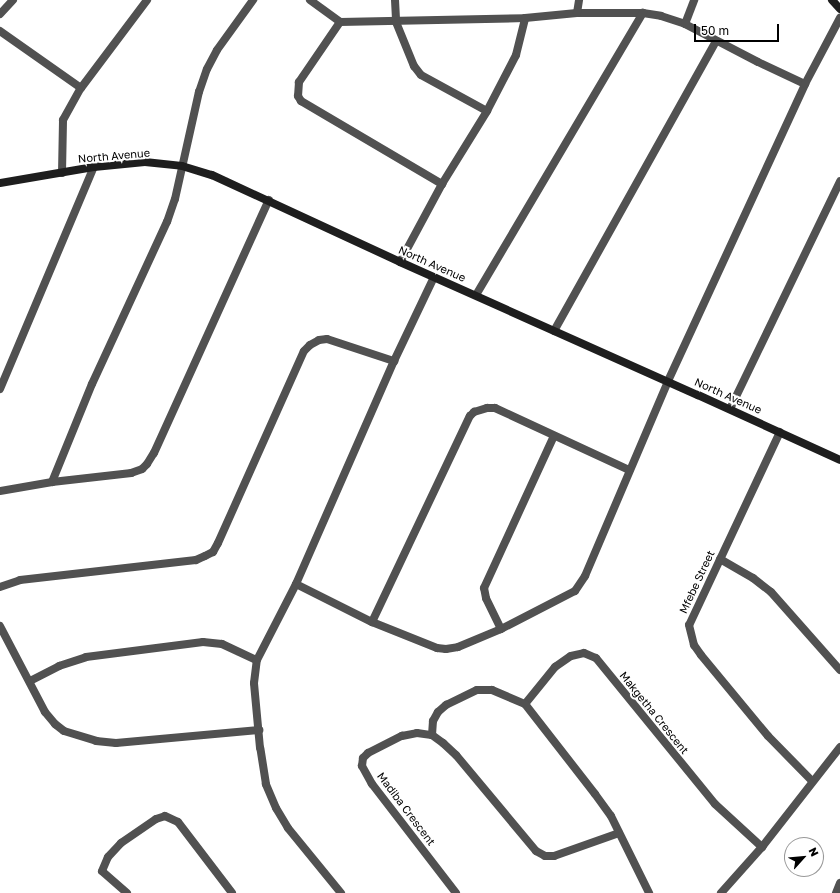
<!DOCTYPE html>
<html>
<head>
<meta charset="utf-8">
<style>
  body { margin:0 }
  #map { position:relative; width:840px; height:893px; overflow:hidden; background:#fff; font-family:"Golos Text",sans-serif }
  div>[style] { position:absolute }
  .street>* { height:8px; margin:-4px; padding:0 4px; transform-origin:4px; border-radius:4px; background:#515151 }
  .secondary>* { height:8px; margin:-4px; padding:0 4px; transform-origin:4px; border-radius:4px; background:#1e1e1e }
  span { translate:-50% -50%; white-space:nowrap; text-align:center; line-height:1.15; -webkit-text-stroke:4px #fff; paint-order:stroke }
  .street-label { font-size:11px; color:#000 }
  .north { position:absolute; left:784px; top:837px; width:40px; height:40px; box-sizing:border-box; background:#fff; border:1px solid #999; border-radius:50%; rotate:63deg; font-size:11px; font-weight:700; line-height:16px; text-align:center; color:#000 }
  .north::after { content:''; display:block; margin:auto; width:14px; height:18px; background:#000; clip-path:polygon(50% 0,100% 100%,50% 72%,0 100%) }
  .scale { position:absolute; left:694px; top:24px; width:85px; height:18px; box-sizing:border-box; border:2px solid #000; border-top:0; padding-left:5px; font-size:12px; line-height:14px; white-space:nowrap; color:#000; -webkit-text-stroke:3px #fff; paint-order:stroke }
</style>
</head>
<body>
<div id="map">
  <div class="street">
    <div style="left:310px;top:0;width:37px;rotate:36deg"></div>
    <div style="left:340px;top:22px;width:185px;rotate:-1.2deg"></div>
    <div style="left:525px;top:18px;width:52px;rotate:-5.5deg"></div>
    <div style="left:577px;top:13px;width:66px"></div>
    <div style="left:643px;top:13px;width:18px;rotate:9deg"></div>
    <div style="left:661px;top:16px;width:25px;rotate:18deg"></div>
    <div style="left:685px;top:24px;width:82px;rotate:27.5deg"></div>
    <div style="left:758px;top:62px;width:52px;rotate:25.1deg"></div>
    <div style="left:395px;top:0;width:22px;rotate:87deg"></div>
    <div style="left:396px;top:22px;width:48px;rotate:67.8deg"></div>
    <div style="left:414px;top:66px;width:11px;rotate:52deg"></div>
    <div style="left:421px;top:75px;width:75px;rotate:28.6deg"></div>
    <div style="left:577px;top:13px;width:13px;rotate:-81deg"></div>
    <div style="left:0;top:14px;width:19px;rotate:-47deg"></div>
    <div style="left:340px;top:22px;width:73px;rotate:124.3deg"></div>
    <div style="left:299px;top:82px;width:14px;rotate:94deg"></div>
    <div style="left:298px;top:96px;width:6px;rotate:59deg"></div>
    <div style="left:301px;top:101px;width:164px;rotate:30.5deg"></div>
    <div style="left:685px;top:24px;width:26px;rotate:-69deg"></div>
    <div style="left:0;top:31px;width:99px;rotate:35.1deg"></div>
    <div style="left:81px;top:88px;width:110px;rotate:-53.1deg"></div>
    <div style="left:62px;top:173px;width:53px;rotate:-88.9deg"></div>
    <div style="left:63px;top:120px;width:37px;rotate:-61deg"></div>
    <div style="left:400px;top:262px;width:89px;rotate:-61.7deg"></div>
    <div style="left:442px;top:184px;width:86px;rotate:-58.3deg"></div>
    <div style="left:487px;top:111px;width:63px;rotate:-62.6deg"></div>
    <div style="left:516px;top:55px;width:38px;rotate:-76deg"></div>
    <div style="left:476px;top:295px;width:328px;rotate:-59.4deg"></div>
    <div style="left:554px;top:331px;width:332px;rotate:-60.8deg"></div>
    <div style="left:0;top:389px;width:241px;rotate:-67.1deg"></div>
    <div style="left:730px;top:409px;width:253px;rotate:-64.2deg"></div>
    <div style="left:780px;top:432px;width:213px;rotate:115.2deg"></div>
    <div style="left:689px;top:625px;width:21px;rotate:76deg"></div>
    <div style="left:694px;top:645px;width:12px;rotate:55deg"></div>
    <div style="left:701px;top:655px;width:105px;rotate:50.4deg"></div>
    <div style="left:768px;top:736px;width:63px;rotate:45.6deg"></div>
    <div style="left:52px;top:482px;width:106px;rotate:-67.8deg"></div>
    <div style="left:92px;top:384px;width:179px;rotate:-65.2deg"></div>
    <div style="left:167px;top:222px;width:24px;rotate:-71deg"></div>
    <div style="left:175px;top:199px;width:110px;rotate:-77.4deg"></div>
    <div style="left:199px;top:92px;width:24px;rotate:-71deg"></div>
    <div style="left:207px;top:69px;width:21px;rotate:-62deg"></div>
    <div style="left:217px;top:50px;width:62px;rotate:-54.2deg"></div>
    <div style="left:0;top:491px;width:53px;rotate:-9.8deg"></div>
    <div style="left:52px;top:482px;width:80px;rotate:-6.5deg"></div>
    <div style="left:131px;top:473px;width:12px;rotate:-20deg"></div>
    <div style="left:142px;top:469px;width:7px;rotate:-45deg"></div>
    <div style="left:147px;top:464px;width:13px;rotate:-58deg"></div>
    <div style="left:154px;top:453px;width:278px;rotate:-65.6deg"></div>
    <div style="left:720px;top:559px;width:38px;rotate:30deg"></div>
    <div style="left:753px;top:578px;width:23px;rotate:38deg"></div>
    <div style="left:771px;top:592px;width:104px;rotate:48.5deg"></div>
    <div style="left:296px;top:584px;width:85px;rotate:26.6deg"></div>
    <div style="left:372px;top:622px;width:70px;rotate:21.8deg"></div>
    <div style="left:437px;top:648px;width:9px;rotate:6deg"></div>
    <div style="left:446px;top:649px;width:12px;rotate:-9deg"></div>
    <div style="left:458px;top:647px;width:47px;rotate:-22.7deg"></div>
    <div style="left:501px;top:629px;width:83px;rotate:-27.2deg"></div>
    <div style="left:575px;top:591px;width:18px;rotate:-56deg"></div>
    <div style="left:585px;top:576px;width:212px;rotate:-66.9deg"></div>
    <div style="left:668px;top:381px;width:327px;rotate:-65.2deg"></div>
    <div style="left:805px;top:84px;width:75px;rotate:-62.1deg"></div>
    <div style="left:0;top:587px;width:21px;rotate:-19deg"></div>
    <div style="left:20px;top:580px;width:177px;rotate:-6.5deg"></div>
    <div style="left:196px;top:560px;width:10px;rotate:-24deg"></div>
    <div style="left:205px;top:556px;width:9px;rotate:-27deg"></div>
    <div style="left:213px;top:552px;width:10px;rotate:-61deg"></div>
    <div style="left:218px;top:543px;width:210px;rotate:-65.9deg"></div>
    <div style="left:304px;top:351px;width:8px;rotate:-45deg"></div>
    <div style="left:310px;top:345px;width:10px;rotate:-29deg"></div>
    <div style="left:319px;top:340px;width:8px;rotate:-7deg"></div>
    <div style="left:327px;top:339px;width:71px;rotate:18.2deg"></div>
    <div style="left:372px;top:622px;width:228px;rotate:-64.6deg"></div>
    <div style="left:470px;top:416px;width:6px;rotate:-45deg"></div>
    <div style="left:474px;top:412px;width:14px;rotate:-17deg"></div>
    <div style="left:487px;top:408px;width:8px"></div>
    <div style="left:495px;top:408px;width:148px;rotate:24.8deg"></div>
    <div style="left:0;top:626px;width:97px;rotate:62.4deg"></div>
    <div style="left:45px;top:712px;width:16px;rotate:50deg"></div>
    <div style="left:55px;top:724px;width:11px;rotate:38deg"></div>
    <div style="left:64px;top:731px;width:34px;rotate:17deg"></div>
    <div style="left:96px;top:741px;width:20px;rotate:6deg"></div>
    <div style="left:116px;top:743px;width:144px;rotate:-5.2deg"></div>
    <div style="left:501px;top:629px;width:34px;rotate:-116deg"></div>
    <div style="left:486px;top:598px;width:10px;rotate:-101deg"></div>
    <div style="left:484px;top:588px;width:167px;rotate:-65.3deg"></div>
    <div style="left:30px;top:681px;width:33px;rotate:-27deg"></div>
    <div style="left:59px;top:666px;width:28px;rotate:-18deg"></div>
    <div style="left:86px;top:657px;width:118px;rotate:-7.3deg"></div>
    <div style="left:203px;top:642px;width:19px;rotate:6deg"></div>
    <div style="left:222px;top:644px;width:38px;rotate:25deg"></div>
    <div style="left:525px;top:704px;width:48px;rotate:-51deg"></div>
    <div style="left:555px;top:667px;width:19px;rotate:-35deg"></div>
    <div style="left:571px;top:656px;width:13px;rotate:-13deg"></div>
    <div style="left:584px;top:653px;width:13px;rotate:23deg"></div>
    <div style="left:596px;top:658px;width:188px;rotate:50.8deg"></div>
    <div style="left:715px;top:804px;width:64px;rotate:42.5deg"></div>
    <div style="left:432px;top:735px;width:14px;rotate:-86deg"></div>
    <div style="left:433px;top:721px;width:10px;rotate:-61deg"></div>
    <div style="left:438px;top:712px;width:11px;rotate:-41deg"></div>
    <div style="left:446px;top:705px;width:34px;rotate:-26deg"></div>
    <div style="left:477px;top:690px;width:15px"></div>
    <div style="left:492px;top:690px;width:36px;rotate:23deg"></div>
    <div style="left:525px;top:704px;width:114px;rotate:52.1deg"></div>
    <div style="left:595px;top:794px;width:27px;rotate:54deg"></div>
    <div style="left:611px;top:816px;width:86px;rotate:63.7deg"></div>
    <div style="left:127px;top:893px;width:33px;rotate:-139deg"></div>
    <div style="left:102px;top:871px;width:15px;rotate:-67deg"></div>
    <div style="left:108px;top:857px;width:19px;rotate:-47deg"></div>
    <div style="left:121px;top:843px;width:42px;rotate:-34.4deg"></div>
    <div style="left:156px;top:819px;width:9px;rotate:-18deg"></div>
    <div style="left:165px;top:816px;width:14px;rotate:25deg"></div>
    <div style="left:178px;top:822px;width:89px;rotate:52.7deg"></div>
    <div style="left:341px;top:893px;width:84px;rotate:-129.2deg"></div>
    <div style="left:288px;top:828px;width:23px;rotate:-121deg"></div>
    <div style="left:276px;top:808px;width:26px;rotate:-113deg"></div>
    <div style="left:266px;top:784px;width:36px;rotate:-99deg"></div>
    <div style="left:260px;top:748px;width:65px;rotate:-95.3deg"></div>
    <div style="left:254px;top:683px;width:23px;rotate:-83deg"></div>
    <div style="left:257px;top:660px;width:85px;rotate:-62.8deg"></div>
    <div style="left:296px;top:584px;width:244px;rotate:-66.3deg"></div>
    <div style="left:394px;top:361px;width:93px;rotate:-64.5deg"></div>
    <div style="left:456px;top:893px;width:138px;rotate:-127.6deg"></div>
    <div style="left:372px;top:784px;width:21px;rotate:-119deg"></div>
    <div style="left:362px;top:766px;width:8px;rotate:-83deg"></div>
    <div style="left:363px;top:758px;width:7px;rotate:-45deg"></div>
    <div style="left:368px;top:753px;width:38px;rotate:-27deg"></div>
    <div style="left:402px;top:736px;width:15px;rotate:-11deg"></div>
    <div style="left:417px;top:733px;width:15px;rotate:8deg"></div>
    <div style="left:432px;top:735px;width:14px;rotate:36deg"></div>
    <div style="left:443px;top:743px;width:18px;rotate:43deg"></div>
    <div style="left:456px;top:755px;width:125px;rotate:50.2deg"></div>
    <div style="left:536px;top:851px;width:10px;rotate:29deg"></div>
    <div style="left:545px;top:856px;width:9px"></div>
    <div style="left:554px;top:856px;width:69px;rotate:-19.5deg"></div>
    <div style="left:721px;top:893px;width:62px;rotate:-48.3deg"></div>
    <div style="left:762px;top:847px;width:127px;rotate:-52deg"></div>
    <div style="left:836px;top:893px;width:11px;rotate:-68deg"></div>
  </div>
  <div class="secondary">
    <div style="left:832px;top:0;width:12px;rotate:48deg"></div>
    <div style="left:0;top:183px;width:95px;rotate:-9.7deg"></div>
    <div style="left:94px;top:167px;width:51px;rotate:-5.6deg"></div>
    <div style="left:145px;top:162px;width:37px;rotate:6deg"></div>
    <div style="left:182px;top:166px;width:31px;rotate:17deg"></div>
    <div style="left:212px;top:175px;width:207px;rotate:24.8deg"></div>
    <div style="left:400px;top:262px;width:326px;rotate:24.1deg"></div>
    <div style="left:698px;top:395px;width:156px;rotate:24.6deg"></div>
  </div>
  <div class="street-label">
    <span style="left:114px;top:156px;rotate:-5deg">North Avenue</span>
    <span style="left:432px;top:264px;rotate:24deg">North Avenue</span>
    <span style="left:728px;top:396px;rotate:24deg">North Avenue</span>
    <span style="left:697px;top:582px;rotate:-65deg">Mfebe Street</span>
    <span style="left:654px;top:713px;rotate:51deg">Makgetha Crescent</span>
    <span style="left:406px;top:809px;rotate:53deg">Madiba Crescent</span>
  </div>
  <div class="north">N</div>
  <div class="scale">50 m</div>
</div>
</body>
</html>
